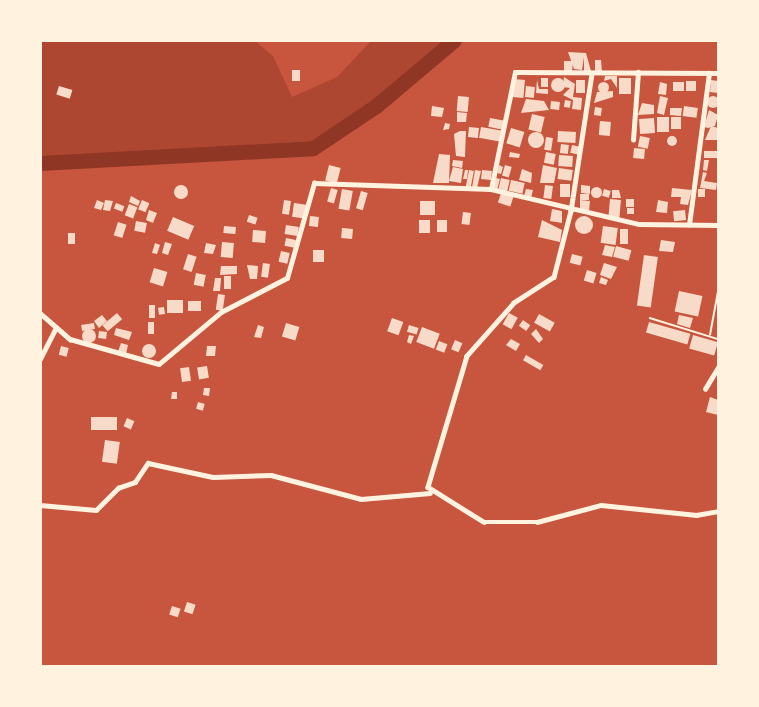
<!DOCTYPE html>
<html>
<head>
<meta charset="utf-8">
<style>
  body { margin:0 }
  #map { position:relative; width:759px; height:707px; overflow:hidden; background:#c8553d; font-family:"Exo 2",sans-serif }
  div>[style] { position:absolute }
  .green>* { inset:0; background:#ae4732 }
  .river>* { height:15px; margin:-7.5px; padding:0 7.5px; transform-origin:7.5px; border-radius:7.5px; background:#8f3625 }
  .building>* { inset:0; background:#f7dbc8; transform-origin:0 0 }
  .round { border-radius:50% }
  .path>* { height:1.5px; margin:-0.75px; padding:0 0.75px; transform-origin:0.75px; border-radius:0.75px; background:#fff3e0 }
  .minor>* { height:4.5px; margin:-2.25px; padding:0 2.25px; transform-origin:2.25px; border-radius:2.25px; background:#fff3e0 }
  span { translate:-50% -50%; white-space:nowrap; text-align:center; line-height:1.15; -webkit-text-stroke:6px #fff3e0; paint-order:stroke }
  .frame { position:absolute; inset:0; border:42px solid #fff3e0; pointer-events:none }
</style>
</head>
<body>
<div id="map">
  <div class="green">
    <div style="clip-path:polygon(41px 41px,255px 41px,273px 56px,292px 97px,337px 77px,371px 41px,454px 41px,376px 106px,313px 148px,41px 162px)"></div>
  </div>
  <div class="river">
    <div style="left:40px;top:163px;width:273px;rotate:-3.1deg"></div>
    <div style="left:313px;top:148px;width:76px;rotate:-33.7deg"></div>
    <div style="left:376px;top:106px;width:102px;rotate:-40.2deg"></div>
  </div>
  <div class="building">
    <div style="clip-path:polygon(568px 52px,586px 53px,591px 71px,584px 72px,584px 57px,582px 70px,574px 69px)"></div>
    <div style="clip-path:polygon(595px 60px,601px 60px,602px 72px,595px 72px)"></div>
    <div style="clip-path:polygon(564px 61px,573px 61px,572px 72px,564px 71px)"></div>
    <div style="left:292px;top:70px;width:8px;height:11px"></div>
    <div style="clip-path:polygon(605px 76px,617px 76px,617px 88px,611px 79px,604px 81px)"></div>
    <div style="clip-path:polygon(564px 77px,575px 84px,573px 97px,582px 98px,581px 110px,572px 109px,573px 100px,563px 95px,570px 88px,563px 87px)"></div>
    <div style="left:541px;top:78px;width:7px;height:9px"></div>
    <div style="left:619px;top:78px;width:12px;height:16px"></div>
    <div class="round" style="left:551px;top:78px;width:14px;height:14px"></div>
    <div style="left:514px;top:79px;width:11px;height:18px;rotate:5deg"></div>
    <div style="clip-path:polygon(537px 80px,539px 89px,548px 89px,548px 94px,536px 93px)"></div>
    <div style="left:576px;top:80px;width:9px;height:13px"></div>
    <div style="clip-path:polygon(711px 80px,718px 81px,718px 93px,710px 92px)"></div>
    <div style="left:686px;top:81px;width:10px;height:10px"></div>
    <div class="round" style="left:597.5px;top:81.5px;width:11px;height:11px"></div>
    <div style="clip-path:polygon(660px 82px,667px 84px,666px 95px,658px 94px)"></div>
    <div style="left:673px;top:82px;width:11px;height:9px"></div>
    <div style="left:59px;top:86px;width:14px;height:9px;rotate:17deg"></div>
    <div style="left:526px;top:86px;width:9px;height:11px;rotate:6deg"></div>
    <div style="clip-path:polygon(613px 91px,613px 97px,594px 103px,597px 92px)"></div>
    <div class="round" style="left:707px;top:96px;width:12px;height:12px"></div>
    <div style="left:458px;top:96px;width:11px;height:15px;rotate:5deg"></div>
    <div style="clip-path:polygon(660px 96px,668px 98px,664px 115px,657px 113px)"></div>
    <div style="clip-path:polygon(526px 99px,544px 101px,549px 110px,521px 113px)"></div>
    <div style="left:565px;top:100px;width:6px;height:7px;rotate:9deg"></div>
    <div style="left:551px;top:101px;width:9px;height:8px;rotate:6deg"></div>
    <div style="clip-path:polygon(642px 103px,654px 105px,654px 114px,638px 115px)"></div>
    <div style="clip-path:polygon(432px 106px,444px 108px,442px 117px,431px 116px)"></div>
    <div style="left:684px;top:106px;width:14px;height:10px;rotate:8deg"></div>
    <div style="left:595px;top:107px;width:7px;height:8px;rotate:8deg"></div>
    <div style="clip-path:polygon(670px 108px,682px 108px,681px 116px,670px 115px)"></div>
    <div style="clip-path:polygon(709px 110px,718px 115px,715px 126px,708px 128px,704px 127px)"></div>
    <div style="clip-path:polygon(457px 112px,467px 113px,466px 122px,457px 122px)"></div>
    <div style="left:532px;top:114px;width:13px;height:16px;rotate:13deg"></div>
    <div style="left:657px;top:117px;width:12px;height:15px"></div>
    <div style="left:671px;top:117px;width:10px;height:12px"></div>
    <div style="left:490px;top:118px;width:15px;height:9px;rotate:11deg"></div>
    <div style="left:654px;top:118px;width:15px;height:15px;rotate:86deg"></div>
    <div style="left:600px;top:121px;width:11px;height:14px;rotate:5deg"></div>
    <div style="clip-path:polygon(445px 123px,450px 124px,449px 129px,443px 130px)"></div>
    <div style="clip-path:polygon(711px 126px,718px 128px,718px 140px,705px 140px)"></div>
    <div style="left:469px;top:127px;width:10px;height:10px;rotate:6deg"></div>
    <div style="left:481px;top:127px;width:22px;height:11px;rotate:10deg"></div>
    <div style="left:511px;top:128px;width:14px;height:16px;rotate:17deg"></div>
    <div style="clip-path:polygon(460px 131px,466px 131px,465px 157px,456px 156px,454px 134px)"></div>
    <div style="left:558px;top:131px;width:18px;height:11px;rotate:3deg"></div>
    <div class="round" style="left:528px;top:132px;width:16px;height:16px"></div>
    <div class="round" style="left:667px;top:136px;width:10px;height:10px"></div>
    <div style="left:640px;top:136px;width:10px;height:11px;rotate:11deg"></div>
    <div style="left:546px;top:137px;width:7px;height:13px;rotate:8deg"></div>
    <div style="left:561px;top:144px;width:8px;height:9px;rotate:7deg"></div>
    <div style="left:572px;top:145px;width:9px;height:8px;rotate:13deg"></div>
    <div style="left:634px;top:148px;width:11px;height:10px;rotate:5deg"></div>
    <div style="left:704px;top:151px;width:14px;height:7px"></div>
    <div style="clip-path:polygon(510px 152px,520px 154px,519px 158px,509px 157px)"></div>
    <div style="left:546px;top:152px;width:10px;height:11px;rotate:11deg"></div>
    <div style="clip-path:polygon(439px 154px,450px 155px,449px 183px,433px 183px)"></div>
    <div style="left:559px;top:155px;width:14px;height:11px;rotate:4deg"></div>
    <div style="clip-path:polygon(453px 160px,463px 161px,462px 168px,452px 166px)"></div>
    <div style="clip-path:polygon(704px 160px,709px 160px,707px 171px,703px 170px)"></div>
    <div style="left:329px;top:165px;width:12px;height:16px;rotate:14deg"></div>
    <div style="clip-path:polygon(499px 165px,503px 167px,501px 174px,497px 173px)"></div>
    <div style="left:505px;top:165px;width:7px;height:11px;rotate:16deg"></div>
    <div style="clip-path:polygon(543px 165px,557px 168px,554px 183px,540px 183px)"></div>
    <div style="clip-path:polygon(453px 167px,463px 169px,461px 183px,449px 181px)"></div>
    <div style="left:559px;top:168px;width:14px;height:11px;rotate:8deg"></div>
    <div style="clip-path:polygon(522px 169px,532px 173px,531px 183px,519px 180px)"></div>
    <div style="clip-path:polygon(465px 170px,468px 170px,467px 179px,463px 179px)"></div>
    <div style="left:469px;top:170px;width:5px;height:18px;rotate:11deg"></div>
    <div style="clip-path:polygon(475px 170px,481px 171px,477px 188px,472px 188px)"></div>
    <div style="left:482px;top:170px;width:10px;height:9px;rotate:6deg"></div>
    <div style="clip-path:polygon(703px 172px,707px 173px,704px 181px,717px 183px,716px 190px,700px 188px)"></div>
    <div style="left:496px;top:178px;width:4px;height:10px;rotate:14deg"></div>
    <div style="left:501px;top:178px;width:9px;height:11px;rotate:13deg"></div>
    <div style="left:511px;top:180px;width:14px;height:11px;rotate:12deg"></div>
    <div style="left:560px;top:184px;width:10px;height:13px"></div>
    <div class="round" style="left:174px;top:185px;width:14px;height:14px"></div>
    <div style="left:545px;top:185px;width:8px;height:13px;rotate:7deg"></div>
    <div style="clip-path:polygon(581px 185px,590px 186px,590px 194px,581px 193px)"></div>
    <div class="round" style="left:590.5px;top:186.5px;width:11px;height:11px"></div>
    <div style="left:331px;top:188px;width:7px;height:14px;rotate:16deg"></div>
    <div style="clip-path:polygon(672px 188px,692px 190px,688px 205px,680px 204px,681px 197px,671px 197px)"></div>
    <div style="left:342px;top:189px;width:11px;height:20px;rotate:10deg"></div>
    <div style="clip-path:polygon(526px 189px,533px 190px,531px 198px,524px 196px)"></div>
    <div style="left:604px;top:189px;width:7px;height:7px;rotate:16deg"></div>
    <div style="left:698px;top:189px;width:7px;height:8px"></div>
    <div style="clip-path:polygon(612px 190px,619px 190px,621px 198px,612px 198px)"></div>
    <div style="left:361px;top:191px;width:7px;height:18px;rotate:16deg"></div>
    <div style="left:501px;top:193px;width:13px;height:10px;rotate:18deg"></div>
    <div style="left:580px;top:194px;width:9px;height:6px"></div>
    <div style="clip-path:polygon(131px 196px,140px 201px,138px 206px,129px 202px)"></div>
    <div style="left:610px;top:199px;width:11px;height:18px;rotate:5deg"></div>
    <div style="left:626px;top:199px;width:8px;height:8px"></div>
    <div style="clip-path:polygon(97px 200px,104px 203px,101px 210px,94px 208px)"></div>
    <div style="clip-path:polygon(105px 200px,113px 201px,110px 211px,103px 210px)"></div>
    <div style="left:142px;top:200px;width:8px;height:10px;rotate:23deg"></div>
    <div style="left:284px;top:200px;width:7px;height:14px;rotate:8deg"></div>
    <div style="clip-path:polygon(580px 200px,590px 201px,589px 211px,580px 211px)"></div>
    <div style="clip-path:polygon(658px 200px,668px 202px,667px 213px,656px 212px)"></div>
    <div style="left:420px;top:201px;width:15px;height:14px"></div>
    <div style="left:116px;top:203px;width:9px;height:6px;rotate:21deg"></div>
    <div style="left:294px;top:203px;width:14px;height:14px;rotate:8deg"></div>
    <div style="left:129px;top:204px;width:9px;height:12px;rotate:21deg"></div>
    <div style="left:627px;top:208px;width:7px;height:6px"></div>
    <div style="clip-path:polygon(552px 209px,562px 211px,562px 223px,550px 221px)"></div>
    <div style="clip-path:polygon(149px 210px,157px 213px,153px 223px,146px 220px)"></div>
    <div style="left:685px;top:210px;width:10px;height:12px;rotate:84deg"></div>
    <div style="left:463px;top:212px;width:8px;height:12px;rotate:7deg"></div>
    <div style="left:249px;top:215px;width:9px;height:7px;rotate:18deg"></div>
    <div class="round" style="left:575px;top:216px;width:18px;height:18px"></div>
    <div style="left:310px;top:216px;width:9px;height:10px;rotate:6deg"></div>
    <div style="left:173px;top:217px;width:23px;height:15px;rotate:23deg"></div>
    <div style="left:419px;top:220px;width:11px;height:13px"></div>
    <div style="left:437px;top:220px;width:10px;height:12px"></div>
    <div style="clip-path:polygon(542px 220px,562px 230px,560px 242px,538px 237px)"></div>
    <div style="left:136px;top:221px;width:11px;height:10px;rotate:10deg"></div>
    <div style="left:118px;top:222px;width:9px;height:14px;rotate:18deg"></div>
    <div style="left:286px;top:225px;width:13px;height:9px;rotate:9deg"></div>
    <div style="left:224px;top:226px;width:12px;height:7px;rotate:5deg"></div>
    <div style="left:603px;top:226px;width:15px;height:17px;rotate:8deg"></div>
    <div style="left:342px;top:228px;width:11px;height:10px;rotate:5deg"></div>
    <div style="left:620px;top:229px;width:8px;height:15px"></div>
    <div style="left:253px;top:230px;width:13px;height:12px;rotate:4deg"></div>
    <div style="left:68px;top:233px;width:7px;height:11px"></div>
    <div style="left:286px;top:238px;width:10px;height:8px;rotate:11deg"></div>
    <div style="clip-path:polygon(661px 240px,675px 242px,673px 252px,659px 251px)"></div>
    <div style="clip-path:polygon(165px 242px,172px 244px,168px 255px,162px 253px)"></div>
    <div style="left:222px;top:242px;width:12px;height:15px;rotate:5deg"></div>
    <div style="clip-path:polygon(155px 243px,160px 245px,157px 254px,152px 253px)"></div>
    <div style="clip-path:polygon(206px 243px,216px 245px,213px 254px,204px 253px)"></div>
    <div style="clip-path:polygon(605px 245px,615px 247px,612px 257px,602px 255px)"></div>
    <div style="left:616px;top:246px;width:16px;height:11px;rotate:15deg"></div>
    <div style="left:313px;top:250px;width:11px;height:12px"></div>
    <div style="left:281px;top:251px;width:9px;height:11px;rotate:13deg"></div>
    <div style="left:188px;top:254px;width:9px;height:16px;rotate:18deg"></div>
    <div style="left:572px;top:254px;width:11px;height:9px;rotate:15deg"></div>
    <div style="left:644px;top:255px;width:14px;height:51px;rotate:8deg"></div>
    <div style="left:263px;top:263px;width:7px;height:14px;rotate:8deg"></div>
    <div style="clip-path:polygon(604px 263px,617px 267px,611px 279px,600px 275px)"></div>
    <div style="clip-path:polygon(247px 265px,258px 266px,257px 279px,250px 279px)"></div>
    <div style="clip-path:polygon(221px 266px,237px 266px,237px 274px,220px 275px)"></div>
    <div style="left:154px;top:268px;width:14px;height:15px;rotate:17deg"></div>
    <div style="left:587px;top:270px;width:10px;height:11px;rotate:17deg"></div>
    <div style="left:196px;top:273px;width:10px;height:12px;rotate:11deg"></div>
    <div style="left:224px;top:276px;width:7px;height:13px"></div>
    <div style="clip-path:polygon(601px 277px,608px 280px,606px 285px,599px 283px)"></div>
    <div style="clip-path:polygon(215px 278px,221px 278px,220px 291px,213px 291px)"></div>
    <div style="left:679px;top:291px;width:24px;height:21px;rotate:12deg"></div>
    <div style="left:218px;top:294px;width:7px;height:16px;rotate:8deg"></div>
    <div style="left:183px;top:300px;width:13px;height:16px;rotate:90deg"></div>
    <div style="left:188px;top:301px;width:13px;height:10px"></div>
    <div style="left:149px;top:305px;width:6px;height:13px"></div>
    <div style="left:164px;top:307px;width:7px;height:6px;rotate:82deg"></div>
    <div style="left:117px;top:313px;width:8px;height:19px;rotate:50deg"></div>
    <div style="left:509px;top:313px;width:10px;height:13px;rotate:29deg"></div>
    <div style="left:539px;top:314px;width:18px;height:10px;rotate:29deg"></div>
    <div style="clip-path:polygon(102px 315px,107px 321px,99px 328px,94px 321px)"></div>
    <div style="clip-path:polygon(679px 315px,693px 318px,690px 328px,677px 324px)"></div>
    <div style="left:392px;top:318px;width:12px;height:14px;rotate:20deg"></div>
    <div style="left:523px;top:320px;width:9px;height:7px;rotate:36deg"></div>
    <div style="left:148px;top:322px;width:6px;height:12px"></div>
    <div style="left:649px;top:322px;width:43px;height:11px;rotate:16deg"></div>
    <div style="left:94px;top:323px;width:6px;height:13px;rotate:81deg"></div>
    <div style="left:286px;top:323px;width:14px;height:14px;rotate:17deg"></div>
    <div style="clip-path:polygon(258px 325px,264px 327px,261px 338px,254px 337px)"></div>
    <div style="left:409px;top:325px;width:10px;height:7px;rotate:17deg"></div>
    <div style="left:422px;top:327px;width:19px;height:16px;rotate:21deg"></div>
    <div style="clip-path:polygon(116px 328px,132px 332px,129px 340px,114px 335px)"></div>
    <div class="round" style="left:82px;top:329px;width:14px;height:14px"></div>
    <div style="clip-path:polygon(536px 329px,543px 339px,539px 343px,531px 334px)"></div>
    <div style="left:99px;top:331px;width:8px;height:7px;rotate:7deg"></div>
    <div style="clip-path:polygon(409px 335px,414px 336px,411px 344px,407px 342px)"></div>
    <div style="left:693px;top:335px;width:26px;height:14px;rotate:16deg"></div>
    <div style="clip-path:polygon(511px 339px,520px 344px,516px 351px,506px 345px)"></div>
    <div style="left:455px;top:340px;width:8px;height:10px;rotate:23deg"></div>
    <div style="left:439px;top:341px;width:9px;height:9px;rotate:21deg"></div>
    <div style="clip-path:polygon(121px 343px,128px 345px,126px 354px,118px 352px)"></div>
    <div class="round" style="left:142px;top:344px;width:14px;height:14px"></div>
    <div style="left:61px;top:346px;width:8px;height:9px;rotate:14deg"></div>
    <div style="clip-path:polygon(207px 346px,216px 346px,215px 356px,206px 356px)"></div>
    <div style="left:526px;top:355px;width:20px;height:6px;rotate:30deg"></div>
    <div style="left:207px;top:366px;width:12px;height:10px;rotate:81deg"></div>
    <div style="left:189px;top:367px;width:14px;height:9px;rotate:82deg"></div>
    <div style="clip-path:polygon(204px 388px,210px 388px,209px 396px,203px 395px)"></div>
    <div style="clip-path:polygon(172px 392px,177px 392px,177px 399px,171px 399px)"></div>
    <div style="clip-path:polygon(710px 397px,718px 400px,718px 415px,706px 412px)"></div>
    <div style="left:198px;top:402px;width:7px;height:7px;rotate:16deg"></div>
    <div style="left:91px;top:417px;width:26px;height:13px"></div>
    <div style="left:127px;top:418px;width:8px;height:9px;rotate:23deg"></div>
    <div style="left:105px;top:440px;width:15px;height:22px;rotate:8deg"></div>
    <div style="left:187px;top:602px;width:9px;height:10px;rotate:18deg"></div>
    <div style="left:172px;top:606px;width:9px;height:9px;rotate:18deg"></div>
  </div>
  <div class="path">
    <div style="left:650px;top:318px;width:71px;rotate:17.2deg"></div>
    <div style="left:710px;top:335px;width:44px;rotate:-79.5deg"></div>
  </div>
  <div class="minor">
    <div style="left:592px;top:74px;width:139px;rotate:98.7deg"></div>
    <div style="left:571px;top:211px;width:68px;rotate:104.4deg"></div>
    <div style="left:554px;top:277px;width:48px;rotate:147deg"></div>
    <div style="left:514px;top:303px;width:71px;rotate:131.6deg"></div>
    <div style="left:467px;top:356px;width:137px;rotate:106.6deg"></div>
    <div style="left:428px;top:487px;width:66px;rotate:32deg"></div>
    <div style="left:484px;top:522px;width:53px"></div>
    <div style="left:537px;top:522px;width:66px;rotate:-14.9deg"></div>
    <div style="left:601px;top:505px;width:96px;rotate:6deg"></div>
    <div style="left:696px;top:515px;width:22px;rotate:-10deg"></div>
    <div style="left:633px;top:140px;width:68px;rotate:-85.8deg"></div>
    <div style="left:491px;top:189px;width:119px;rotate:-78.4deg"></div>
    <div style="left:515px;top:72px;width:203px;rotate:0.3deg"></div>
    <div style="left:689px;top:225px;width:153px;rotate:-82.5deg"></div>
    <div style="left:40px;top:313px;width:40px;rotate:41deg"></div>
    <div style="left:70px;top:339px;width:92px;rotate:15.7deg"></div>
    <div style="left:159px;top:364px;width:81px;rotate:-40deg"></div>
    <div style="left:221px;top:312px;width:74px;rotate:-27.3deg"></div>
    <div style="left:287px;top:278px;width:99px;rotate:-74.1deg"></div>
    <div style="left:314px;top:183px;width:177px;rotate:1.9deg"></div>
    <div style="left:491px;top:189px;width:152px;rotate:13.3deg"></div>
    <div style="left:639px;top:224px;width:79px;rotate:0.7deg"></div>
    <div style="left:40px;top:359px;width:35px;rotate:-63deg"></div>
    <div style="left:705px;top:389px;width:26px;rotate:-59deg"></div>
    <div style="left:40px;top:505px;width:56px;rotate:5.1deg"></div>
    <div style="left:96px;top:510px;width:31px;rotate:-45deg"></div>
    <div style="left:118px;top:488px;width:18px;rotate:-19deg"></div>
    <div style="left:135px;top:482px;width:23px;rotate:-56deg"></div>
    <div style="left:148px;top:463px;width:66px;rotate:12.2deg"></div>
    <div style="left:213px;top:477px;width:58px;rotate:-2deg"></div>
    <div style="left:271px;top:475px;width:93px;rotate:14.9deg"></div>
    <div style="left:361px;top:499px;width:69px;rotate:-5deg"></div>
  </div>
  <div class="frame"></div>
</div>
</body>
</html>
